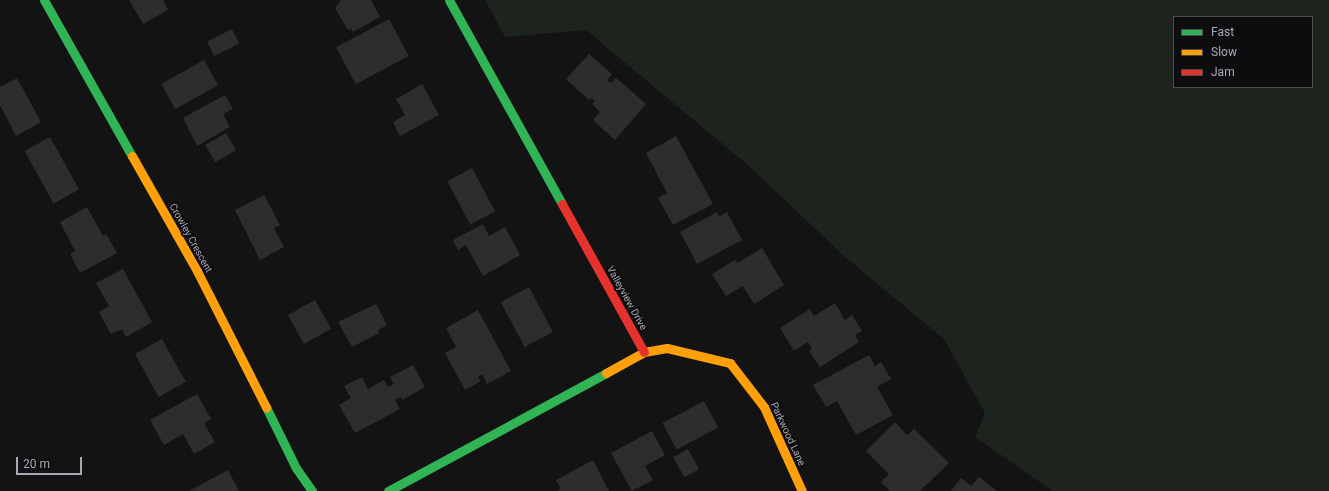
<!DOCTYPE html>
<html>
<head>
<meta charset="utf-8">
<style>
  body { margin:0 }
  #map { position:relative; width:1329px; height:491px; overflow:hidden; background:#131313; font-family:Roboto,sans-serif }
  div>[style] { position:absolute }
  .green>* { inset:0; background:#1d231d }
  .building>* { inset:0; background:#2d2d2e; transform-origin:0 0 }
  .fast>* { height:9px; margin:-4.5px; padding:0 4.5px; transform-origin:4.5px; border-radius:4.5px; background:#30b455 }
  .slow>* { height:9px; margin:-4.5px; padding:0 4.5px; transform-origin:4.5px; border-radius:4.5px; background:#ff9f0a }
  .jam>* { height:9px; margin:-4.5px; padding:0 4.5px; transform-origin:4.5px; border-radius:4.5px; background:#e5322d }
  span { translate:-50% -50%; white-space:nowrap; text-align:center; line-height:1.15; -webkit-text-stroke:3.5px #0d0d0f; paint-order:stroke }
  .street-label { font-size:10px; color:#a5abb2 }
  .legend { position:absolute; left:1173px; top:16px; width:140px; height:72px; box-sizing:border-box; background:#0d0d0f; border:1px solid #4a4c50; margin:0; padding:5px 7px; list-style:none; font-size:12px; color:#a5abb2 }
  .legend li { display:flex; align-items:center; gap:8px; height:20px }
  .legend b { width:20px; border:1px solid #4a4c50 }
  .scale { position:absolute; left:16px; top:457px; width:66px; height:18px; box-sizing:border-box; border:2px solid #a5abb2; border-top:0; padding-left:5px; font-size:12px; line-height:14px; white-space:nowrap; color:#a5abb2; -webkit-text-stroke:3px #0d0d0f; paint-order:stroke }
</style>
</head>
<body>
<div id="map">
  <div class="green">
    <div style="clip-path:polygon(evenodd,485px 0,1329px 0,1329px 491px,1053px 491px,975px 437px,985px 413px,944px 339px,844px 256px,749px 166px,586px 30px,505px 37px,485px 0,1174px 17px,1312px 17px,1312px 87px,1174px 87px,1174px 17px)"></div>
  </div>
  <div class="building">
    <div style="clip-path:polygon(129px 0,163px 0,168px 10px,143px 24px)"></div>
    <div style="clip-path:polygon(341px 0,371px 0,380px 17px,353px 32px,351px 28px,348px 30px,335px 8px)"></div>
    <div style="left:389px;top:19px;width:42px;height:60px;rotate:62deg"></div>
    <div style="left:232px;top:29px;width:16px;height:28px;rotate:63deg"></div>
    <div style="clip-path:polygon(589px 54px,612px 74px,607px 80px,611px 83px,616px 78px,646px 104px,615px 140px,593px 120px,600px 112px,592px 104px,595px 101px,591px 98px,589px 100px,566px 79px)"></div>
    <div style="left:204px;top:60px;width:29px;height:49px;rotate:61deg"></div>
    <div style="clip-path:polygon(17px 78px,41px 122px,16px 136px,0 105px,0 87px)"></div>
    <div style="clip-path:polygon(422px 84px,439px 115px,400px 136px,393px 122px,405px 115px,396px 99px)"></div>
    <div style="clip-path:polygon(225px 95px,233px 109px,223px 114px,230px 127px,197px 146px,183px 118px)"></div>
    <div style="left:226px;top:133px;width:20px;height:24px;rotate:60deg"></div>
    <div style="clip-path:polygon(676px 136px,713px 204px,673px 225px,658px 198px,667px 193px,646px 153px)"></div>
    <div style="left:50px;top:137px;width:60px;height:29px;rotate:61deg"></div>
    <div style="left:472px;top:168px;width:49px;height:28px;rotate:62deg"></div>
    <div style="clip-path:polygon(264px 195px,280px 225px,274px 228px,284px 247px,260px 260px,235px 210px)"></div>
    <div style="clip-path:polygon(87px 207px,103px 236px,106px 234px,117px 253px,80px 273px,70px 254px,75px 251px,60px 222px)"></div>
    <div style="clip-path:polygon(717px 212px,719px 217px,727px 212px,742px 240px,697px 264px,680px 232px)"></div>
    <div style="clip-path:polygon(483px 224px,489px 236px,505px 227px,520px 255px,483px 276px,466px 245px,458px 250px,453px 240px)"></div>
    <div style="clip-path:polygon(762px 248px,784px 285px,754px 304px,743px 286px,726px 296px,712px 274px,735px 260px,738px 263px)"></div>
    <div style="clip-path:polygon(123px 269px,152px 322px,126px 337px,122px 329px,111px 334px,99px 312px,109px 306px,96px 283px)"></div>
    <div style="left:529px;top:287px;width:51px;height:32px;rotate:62deg"></div>
    <div style="left:315px;top:300px;width:33px;height:31px;rotate:61deg"></div>
    <div style="clip-path:polygon(835px 303px,845px 320px,852px 315px,862px 331px,855px 335px,859px 342px,820px 367px,809px 351px,812px 349px,808px 342px,794px 351px,780px 328px,810px 309px,814px 316px)"></div>
    <div style="clip-path:polygon(376px 304px,387px 325px,378px 330px,379px 333px,352px 347px,338px 322px)"></div>
    <div style="clip-path:polygon(478px 310px,511px 371px,487px 384px,482px 374px,478px 377px,481px 381px,465px 390px,445px 353px,456px 347px,446px 328px)"></div>
    <div style="left:162px;top:339px;width:49px;height:31px;rotate:61deg"></div>
    <div style="clip-path:polygon(869px 355px,875px 366px,881px 362px,891px 379px,877px 387px,893px 415px,856px 435px,837px 401px,826px 407px,813px 385px)"></div>
    <div style="clip-path:polygon(413px 365px,425px 387px,402px 400px,401px 397px,395px 400px,400px 409px,355px 433px,339px 405px,351px 398px,344px 386px,362px 377px,368px 389px,384px 380px,388px 387px,394px 384px,390px 377px)"></div>
    <div style="clip-path:polygon(197px 394px,211px 419px,204px 423px,215px 442px,194px 454px,183px 434px,164px 445px,150px 420px)"></div>
    <div style="left:704px;top:401px;width:30px;height:47px;rotate:62deg"></div>
    <div style="clip-path:polygon(895px 422px,907px 435px,914px 429px,949px 463px,920px 491px,890px 491px,881px 482px,889px 474px,866px 451px)"></div>
    <div style="clip-path:polygon(652px 431px,665px 455px,645px 466px,653px 480px,632px 491px,611px 453px)"></div>
    <div style="left:688px;top:449px;width:23px;height:17px;rotate:61deg"></div>
    <div style="clip-path:polygon(593px 460px,609px 491px,557px 491px,561px 489px,556px 480px)"></div>
    <div style="clip-path:polygon(228px 470px,239px 491px,189px 491px)"></div>
    <div style="clip-path:polygon(979px 477px,997px 491px,951px 491px,961px 478px,971px 486px)"></div>
  </div>
  <div class="fast">
    <div style="left:44px;top:0;width:179px;rotate:60.6deg"></div>
    <div style="left:449px;top:0;width:233px;rotate:61deg"></div>
    <div style="left:266px;top:407px;width:68px;rotate:63.8deg"></div>
    <div style="left:296px;top:468px;width:28px;rotate:55deg"></div>
    <div style="left:388px;top:491px;width:248px;rotate:-28.4deg"></div>
  </div>
  <div class="slow">
    <div style="left:132px;top:156px;width:132px;rotate:60.5deg"></div>
    <div style="left:197px;top:271px;width:153px;rotate:63.1deg"></div>
    <div style="left:606px;top:373px;width:43px;rotate:-28.9deg"></div>
    <div style="left:644px;top:352px;width:23px;rotate:-10deg"></div>
    <div style="left:667px;top:348px;width:65px;rotate:13.4deg"></div>
    <div style="left:730px;top:363px;width:56px;rotate:52.3deg"></div>
    <div style="left:764px;top:407px;width:92px;rotate:65.7deg"></div>
  </div>
  <div class="jam">
    <div style="left:562px;top:204px;width:169px;rotate:61deg"></div>
  </div>
  <div class="street-label">
    <span style="left:191px;top:238px;rotate:61deg">Crowley Crescent</span>
    <span style="left:627px;top:298px;rotate:61deg">Valleyview Drive</span>
    <span style="left:788px;top:434px;rotate:65deg">Parkwood Lane</span>
  </div>
  <ul class="legend">
  <li><b style="height:5px;background:#30b455"></b>Fast</li>
  <li><b style="height:5px;background:#ff9f0a"></b>Slow</li>
  <li><b style="height:5px;background:#e5322d"></b>Jam</li>
  </ul>
  <div class="scale">20 m</div>
</div>
</body>
</html>
